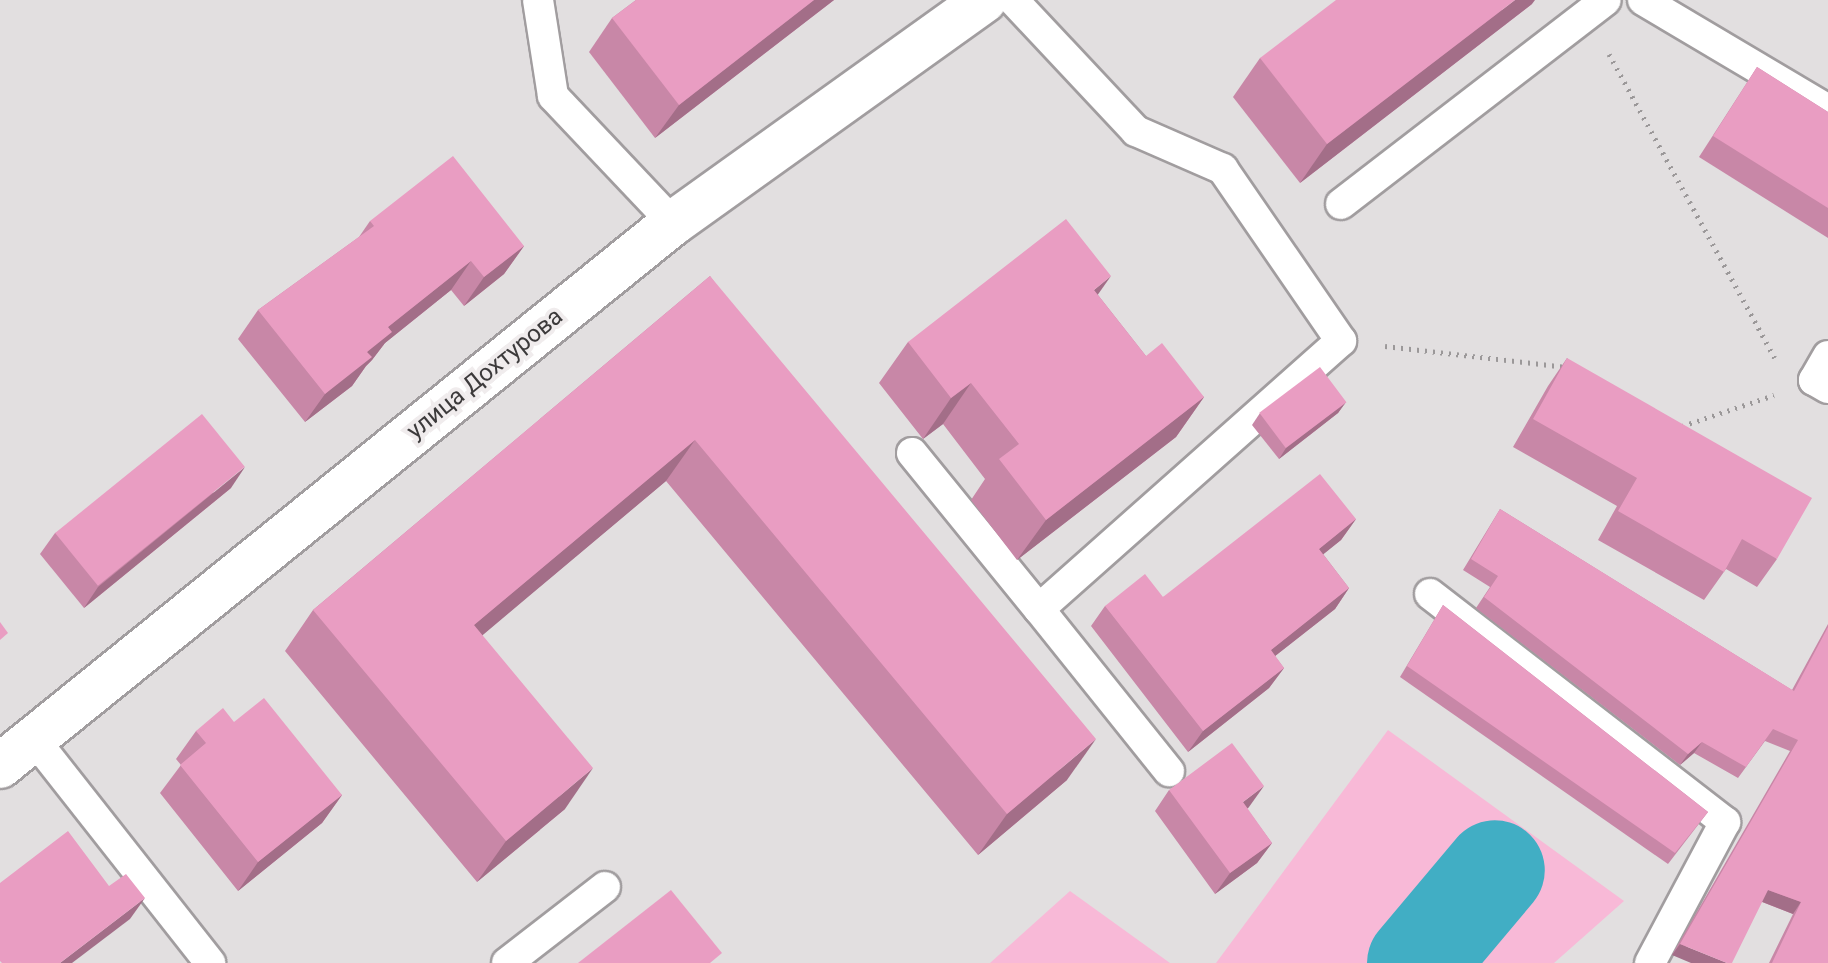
<!DOCTYPE html>
<html>
<head>
<meta charset="utf-8">
<style>
  body { margin:0 }
  #map { position:relative; width:1828px; height:963px; overflow:hidden; background:#e2dfe0; font-family:Roboto,sans-serif }
  div>[style] { position:absolute }
  .green>* { inset:0; background:#f8b9d7 }
  .river>* { height:100px; margin:-50px; padding:0 50px; transform-origin:50px; border-radius:50px; background:#41aec4 }
  .path>* { height:5px; margin-top:-2.5px; transform-origin:0; background:repeating-linear-gradient(90deg,#9b9899 0 2px,transparent 0 8px) }
  .roads { filter:drop-shadow(2px 0 #a19d9f) drop-shadow(-2px 0 #a19d9f) drop-shadow(0 2px #a19d9f) drop-shadow(0 -2px #a19d9f) }
  .lane>* { height:30px; margin:-15px; padding:0 15px; transform-origin:15px; border-radius:15px; background:#fff }
  .street>* { height:44px; margin:-22px; padding:0 22px; transform-origin:22px; border-radius:22px; background:#fff }
  .wall>* { inset:0; background:#c887a7 }
  .shaded-wall>* { inset:0; background:#a36e88 }
  .building>* { inset:0; background:#e99dc2; transform-origin:0 0 }
  span { translate:-50% -50%; white-space:nowrap; text-align:center; line-height:1.15; -webkit-text-stroke:8px #f0eced; paint-order:stroke }
  .street-label { font-size:24px; color:#3c3a3b }
</style>
</head>
<body>
<div id="map">
  <div class="green">
    <div style="clip-path:polygon(1388px 730px,1624px 901px,1554px 963px,1216px 963px)"></div>
    <div style="clip-path:polygon(1070px 891px,1170px 963px,990px 963px)"></div>
  </div>
  <div class="river">
    <div style="left:1417px;top:963px;width:121px;rotate:-50deg"></div>
  </div>
  <div class="path">
    <div style="left:1609px;top:54px;width:346px;rotate:61.4deg"></div>
    <div style="left:1385px;top:346px;width:182px;rotate:6.6deg"></div>
    <div style="left:1682px;top:426px;width:97px;rotate:-18.6deg"></div>
  </div>
  <div class="roads">
    <div class="lane">
      <div style="left:538px;top:0;width:97px;rotate:81.1deg"></div>
      <div style="left:553px;top:96px;width:175px;rotate:46.6deg"></div>
      <div style="left:1643px;top:0;width:215px;rotate:30.7deg"></div>
      <div style="left:1341px;top:204px;width:334px;rotate:-37.6deg"></div>
      <div style="left:1828px;top:356px;width:28px;rotate:120deg"></div>
      <div style="left:1814px;top:380px;width:16px;rotate:30deg"></div>
      <div style="left:912px;top:453px;width:201px;rotate:50.9deg"></div>
      <div style="left:1039px;top:609px;width:404px;rotate:-41.6deg"></div>
      <div style="left:1341px;top:341px;width:209px;rotate:-124.5deg"></div>
      <div style="left:1223px;top:169px;width:95px;rotate:-156.4deg"></div>
      <div style="left:1136px;top:131px;width:180px;rotate:-133.2deg"></div>
      <div style="left:1430px;top:594px;width:373px;rotate:37.7deg"></div>
      <div style="left:1725px;top:822px;width:160px;rotate:118deg"></div>
      <div style="left:1039px;top:609px;width:208px;rotate:51.3deg"></div>
      <div style="left:34px;top:739px;width:285px;rotate:51.8deg"></div>
      <div style="left:507px;top:963px;width:124px;rotate:-37.8deg"></div>
    </div>
    <div class="street">
      <div style="left:0;top:766px;width:865px;rotate:-38.9deg"></div>
      <div style="left:673px;top:223px;width:383px;rotate:-35.6deg"></div>
    </div>
  </div>
  <div class="wall">
    <div style="clip-path:polygon(636px 0,834px 0,655px 138px,589px 52px,612px 18px)"></div>
    <div style="clip-path:polygon(1532px 4px,1300px 183px,1233px 97px,1260px 58px)"></div>
    <div style="clip-path:polygon(1757px 67px,1828px 112px,1828px 238px,1699px 157px)"></div>
    <div style="clip-path:polygon(370px 221px,524px 246px,504px 274px,464px 306px,451px 290px,385px 343px,372px 360px,366px 366px,352px 386px,305px 422px,238px 339px,258px 310px,359px 237px)"></div>
    <div style="clip-path:polygon(710px 276px,1067px 780px,978px 855px,666px 481px,482px 635px,565px 809px,477px 882px,285px 651px,313px 610px)"></div>
    <div style="clip-path:polygon(1098px 295px,1146px 356px,1204px 397px,1176px 437px,1017px 560px,971px 500px,985px 479px,943px 424px,923px 439px,879px 383px,908px 342px)"></div>
    <div style="clip-path:polygon(1567px 358px,1777px 559px,1757px 587px,1726px 569px,1704px 600px,1598px 540px,1617px 506px,1513px 447px,1548px 386px)"></div>
    <div style="clip-path:polygon(1346px 402px,1338px 413px,1279px 459px,1252px 425px,1260px 413px)"></div>
    <div style="clip-path:polygon(231px 488px,84px 608px,40px 554px,55px 533px)"></div>
    <div style="clip-path:polygon(1500px 509px,1792px 690px,1828px 624px,1828px 963px,1769px 963px,1793px 914px,1762px 902px,1672px 955px,1790px 751px,1765px 741px,1738px 778px,1694px 753px,1680px 765px,1476px 608px,1490px 587px,1463px 570px)"></div>
    <div style="clip-path:polygon(1356px 519px,1341px 540px,1323px 554px,1349px 588px,1335px 609px,1275px 656px,1284px 668px,1269px 688px,1188px 752px,1091px 626px,1105px 606px,1163px 597px)"></div>
    <div style="clip-path:polygon(1443px 605px,1708px 812px,1668px 864px,1400px 677px)"></div>
    <div style="clip-path:polygon(234px 722px,342px 795px,322px 823px,238px 891px,160px 793px,181px 765px,176px 759px,196px 731px)"></div>
    <div style="clip-path:polygon(1169px 790px,1249px 807px,1247px 809px,1272px 843px,1257px 863px,1215px 894px,1155px 811px)"></div>
  </div>
  <div class="shaded-wall">
    <div style="clip-path:polygon(814px 0,834px 0,655px 138px,679px 105px)"></div>
    <div style="clip-path:polygon(1515px 0,1535px 0,1532px 4px,1300px 183px,1327px 144px)"></div>
    <div style="clip-path:polygon(524px 246px,504px 274px,464px 306px,484px 277px)"></div>
    <div style="clip-path:polygon(471px 261px,451px 290px,385px 343px,372px 360px,366px 366px,352px 386px,305px 422px,325px 394px,367px 352px,388px 327px)"></div>
    <div style="clip-path:polygon(1111px 276px,1082px 317px,1094px 290px)"></div>
    <div style="clip-path:polygon(971px 383px,943px 424px,923px 439px,951px 398px)"></div>
    <div style="clip-path:polygon(1204px 397px,1176px 437px,1017px 560px,1046px 520px)"></div>
    <div style="clip-path:polygon(1346px 402px,1338px 413px,1279px 459px,1286px 448px)"></div>
    <div style="clip-path:polygon(695px 440px,666px 481px,446px 666px,474px 625px)"></div>
    <div style="clip-path:polygon(245px 467px,231px 488px,84px 608px,98px 587px)"></div>
    <div style="clip-path:polygon(1356px 519px,1341px 540px,1304px 570px,1319px 549px)"></div>
    <div style="clip-path:polygon(1349px 588px,1335px 609px,1256px 671px,1271px 650px)"></div>
    <div style="clip-path:polygon(1284px 668px,1269px 688px,1188px 752px,1203px 731px)"></div>
    <div style="clip-path:polygon(1096px 739px,1067px 780px,978px 855px,1007px 814px)"></div>
    <div style="clip-path:polygon(1702px 742px,1694px 753px,1680px 765px,1688px 754px)"></div>
    <div style="clip-path:polygon(593px 768px,565px 809px,477px 882px,506px 841px)"></div>
    <div style="clip-path:polygon(1264px 786px,1249px 807px,1228px 823px,1243px 802px)"></div>
    <div style="clip-path:polygon(342px 795px,322px 823px,238px 891px,258px 862px)"></div>
    <div style="clip-path:polygon(1272px 843px,1257px 863px,1215px 894px,1230px 873px)"></div>
    <div style="clip-path:polygon(1768px 890px,1801px 902px,1793px 914px,1760px 901px)"></div>
    <div style="clip-path:polygon(145px 898px,130px 919px,72px 963px,60px 963px)"></div>
    <div style="clip-path:polygon(1680px 944px,1727px 963px,1691px 963px,1672px 955px)"></div>
  </div>
  <div class="building">
    <div style="clip-path:polygon(636px 0,814px 0,679px 105px,612px 18px)"></div>
    <div style="clip-path:polygon(1336px 0,1515px 0,1327px 144px,1260px 58px)"></div>
    <div style="clip-path:polygon(1757px 67px,1828px 112px,1828px 208px,1713px 136px)"></div>
    <div style="clip-path:polygon(453px 156px,524px 246px,484px 277px,471px 261px,388px 327px,392px 332px,367px 352px,372px 357px,325px 394px,258px 310px,374px 226px,370px 221px)"></div>
    <div style="clip-path:polygon(1066px 219px,1111px 276px,1094px 290px,1146px 356px,1162px 343px,1204px 397px,1046px 520px,999px 459px,1019px 444px,971px 383px,951px 398px,908px 342px)"></div>
    <div style="clip-path:polygon(710px 276px,1096px 739px,1007px 814px,695px 440px,474px 625px,593px 768px,506px 841px,313px 610px)"></div>
    <div style="clip-path:polygon(1567px 358px,1812px 498px,1777px 559px,1742px 539px,1724px 572px,1618px 511px,1637px 478px,1533px 419px)"></div>
    <div style="left:1320px;top:367px;width:44px;height:76px;rotate:53deg"></div>
    <div style="left:202px;top:414px;width:68px;height:189px;rotate:51deg"></div>
    <div style="clip-path:polygon(1320px 474px,1356px 519px,1319px 549px,1349px 588px,1271px 650px,1284px 668px,1203px 731px,1105px 606px,1145px 574px,1163px 597px)"></div>
    <div style="clip-path:polygon(1500px 509px,1794px 691px,1828px 627px,1828px 963px,1772px 963px,1801px 902px,1768px 890px,1732px 963px,1727px 963px,1680px 944px,1798px 740px,1773px 729px,1746px 767px,1702px 742px,1688px 754px,1484px 597px,1498px 576px,1471px 559px)"></div>
    <div style="clip-path:polygon(1443px 605px,1708px 812px,1675px 853px,1407px 666px)"></div>
    <div style="clip-path:polygon(0 622px,8px 633px,0 640px)"></div>
    <div style="clip-path:polygon(264px 698px,342px 795px,258px 862px,180px 765px,206px 743px,196px 731px,223px 708px,234px 722px)"></div>
    <div style="clip-path:polygon(1232px 743px,1264px 786px,1243px 802px,1272px 843px,1230px 873px,1169px 790px)"></div>
    <div style="clip-path:polygon(68px 831px,109px 886px,126px 874px,145px 898px,60px 963px,2px 963px,0 961px,0 883px)"></div>
    <div style="clip-path:polygon(671px 890px,722px 953px,710px 963px,578px 963px)"></div>
  </div>
  <div class="street-label">
    <span style="left:485px;top:374px;rotate:-39deg">улица Дохтурова</span>
  </div>
</div>
</body>
</html>
